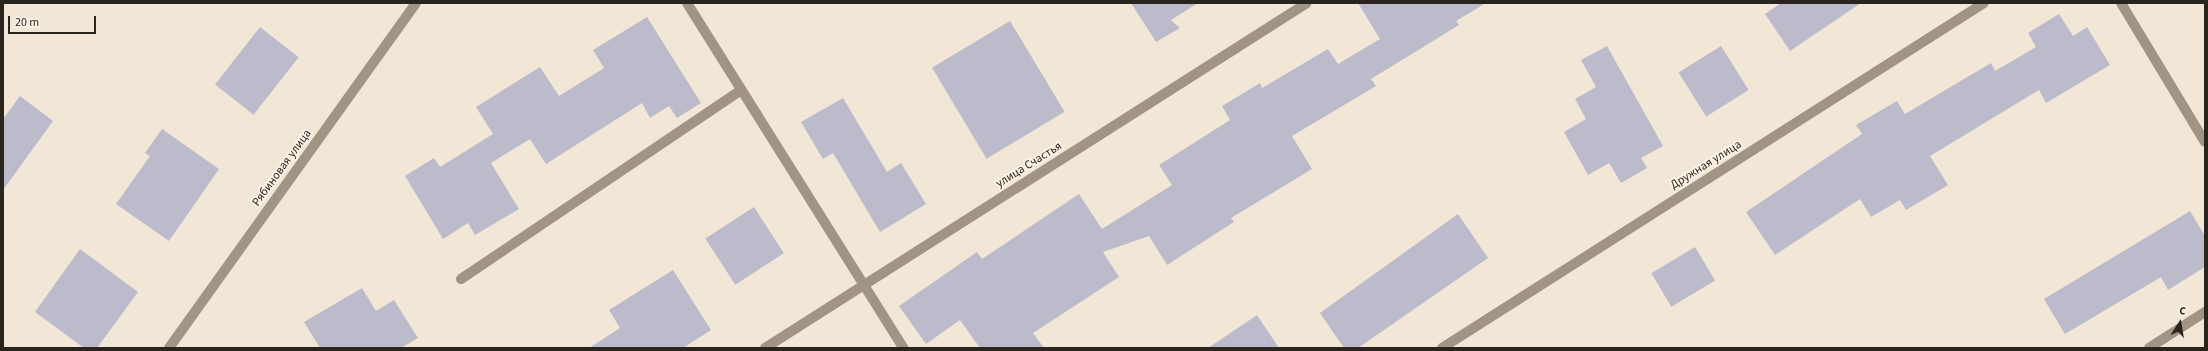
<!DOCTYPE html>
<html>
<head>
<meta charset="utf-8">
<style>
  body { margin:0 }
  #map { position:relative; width:2208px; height:351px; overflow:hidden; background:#f2e6d6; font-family:"Source Sans 3",sans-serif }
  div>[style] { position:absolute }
  .building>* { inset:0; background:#bcbbcc; transform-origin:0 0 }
  .minor>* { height:10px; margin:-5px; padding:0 5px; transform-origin:5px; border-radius:5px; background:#a29485 }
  span { translate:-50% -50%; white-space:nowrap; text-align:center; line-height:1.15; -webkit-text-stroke:3.5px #fdf3e7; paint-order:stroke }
  .street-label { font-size:12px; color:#29241e }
  .frame { position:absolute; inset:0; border:4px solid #29241e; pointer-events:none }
  .north { position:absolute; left:2160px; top:303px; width:40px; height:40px; -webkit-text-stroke:3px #fdf3e7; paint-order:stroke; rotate:12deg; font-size:11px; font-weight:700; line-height:16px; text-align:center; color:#29241e }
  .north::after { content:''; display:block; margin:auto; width:14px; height:18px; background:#29241e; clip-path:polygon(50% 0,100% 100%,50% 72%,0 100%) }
  .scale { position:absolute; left:8px; top:16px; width:88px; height:18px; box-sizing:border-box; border:2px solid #29241e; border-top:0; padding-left:5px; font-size:12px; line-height:14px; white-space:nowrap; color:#29241e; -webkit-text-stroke:3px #fdf3e7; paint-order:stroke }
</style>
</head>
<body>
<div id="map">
  <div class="building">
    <div style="clip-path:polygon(1131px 3px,1198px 3px,1171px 20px,1180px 28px,1156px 42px)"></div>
    <div style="clip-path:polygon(1358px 3px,1486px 3px,1456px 21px,1459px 25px,1371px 79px,1376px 86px,1292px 136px,1312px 169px,1231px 218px,1234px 222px,1167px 265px,1149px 236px,1103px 252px,1119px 277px,1033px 333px,1044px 348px,980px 348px,960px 320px,926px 344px,899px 306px,977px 252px,982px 259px,1079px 194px,1102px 229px,1172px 185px,1159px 165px,1230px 120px,1222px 106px,1260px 83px,1262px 88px,1328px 49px,1338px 64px,1380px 39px)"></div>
    <div style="clip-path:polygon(1781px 3px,1861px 3px,1790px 51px,1765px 14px)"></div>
    <div style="clip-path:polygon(2059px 14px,2073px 36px,2087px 27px,2110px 65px,2046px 103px,2039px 90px,1930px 156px,1948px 185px,1906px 210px,1900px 200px,1871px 217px,1860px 199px,1775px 255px,1746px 212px,1862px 134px,1856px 125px,1897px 101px,1905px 114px,1991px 63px,1995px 71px,2036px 47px,2028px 33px)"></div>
    <div style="clip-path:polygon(647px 17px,701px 103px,677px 118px,669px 106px,650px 118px,642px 103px,546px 164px,530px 139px,491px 163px,519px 209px,475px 235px,468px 223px,443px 239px,405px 176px,434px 158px,440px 167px,493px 134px,476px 107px,540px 67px,559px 96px,604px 68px,593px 50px)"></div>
    <div style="left:1010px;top:21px;width:106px;height:91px;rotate:59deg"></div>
    <div style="left:260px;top:27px;width:49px;height:73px;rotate:38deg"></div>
    <div style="clip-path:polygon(1607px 46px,1663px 146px,1641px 158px,1647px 168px,1621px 183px,1609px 163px,1588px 175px,1564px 132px,1586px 119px,1575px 99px,1596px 87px,1581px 60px)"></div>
    <div style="left:1721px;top:46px;width:52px;height:50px;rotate:58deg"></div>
    <div style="clip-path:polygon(20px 96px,53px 121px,3px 190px,3px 119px)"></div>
    <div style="clip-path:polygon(843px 98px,887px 172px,901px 163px,926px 204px,880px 232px,833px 153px,823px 159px,801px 122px)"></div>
    <div style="clip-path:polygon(162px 129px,219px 169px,169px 241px,116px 204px,150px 156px,145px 153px)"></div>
    <div style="left:754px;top:207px;width:55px;height:58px;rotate:57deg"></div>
    <div style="clip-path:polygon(2190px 211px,2205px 236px,2205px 267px,2168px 290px,2161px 277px,2065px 334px,2044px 299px)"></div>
    <div style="clip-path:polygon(1458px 214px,1488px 258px,1358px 348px,1344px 348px,1320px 313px)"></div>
    <div style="left:1695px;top:247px;width:39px;height:51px;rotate:59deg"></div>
    <div style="clip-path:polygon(80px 249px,138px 292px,97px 348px,84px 348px,35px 312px)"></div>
    <div style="clip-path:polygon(673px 270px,711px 330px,683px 348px,589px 348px,620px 328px,609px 310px)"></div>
    <div style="clip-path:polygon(362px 288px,376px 311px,394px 300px,418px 338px,401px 348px,320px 348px,304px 322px)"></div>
    <div style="clip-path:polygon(1257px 315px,1279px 348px,1208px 348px)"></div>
  </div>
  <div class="minor">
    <div style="left:687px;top:3px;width:407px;rotate:57.9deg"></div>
    <div style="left:2121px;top:3px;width:162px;rotate:58.9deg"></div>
    <div style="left:461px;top:279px;width:338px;rotate:-34deg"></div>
    <div style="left:169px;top:348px;width:424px;rotate:-54.4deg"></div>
    <div style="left:765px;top:348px;width:642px;rotate:-32.48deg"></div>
    <div style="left:1442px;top:348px;width:642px;rotate:-32.48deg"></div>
    <div style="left:2149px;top:348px;width:67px;rotate:-32.7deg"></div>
  </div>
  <div class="street-label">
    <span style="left:1029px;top:165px;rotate:-32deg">улица Счастья</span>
    <span style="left:1706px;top:165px;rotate:-32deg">Дружная улица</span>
    <span style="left:282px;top:168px;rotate:-54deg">Рябиновая улица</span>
  </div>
  <div class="frame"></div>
  <div class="north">С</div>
  <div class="scale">20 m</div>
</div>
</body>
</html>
